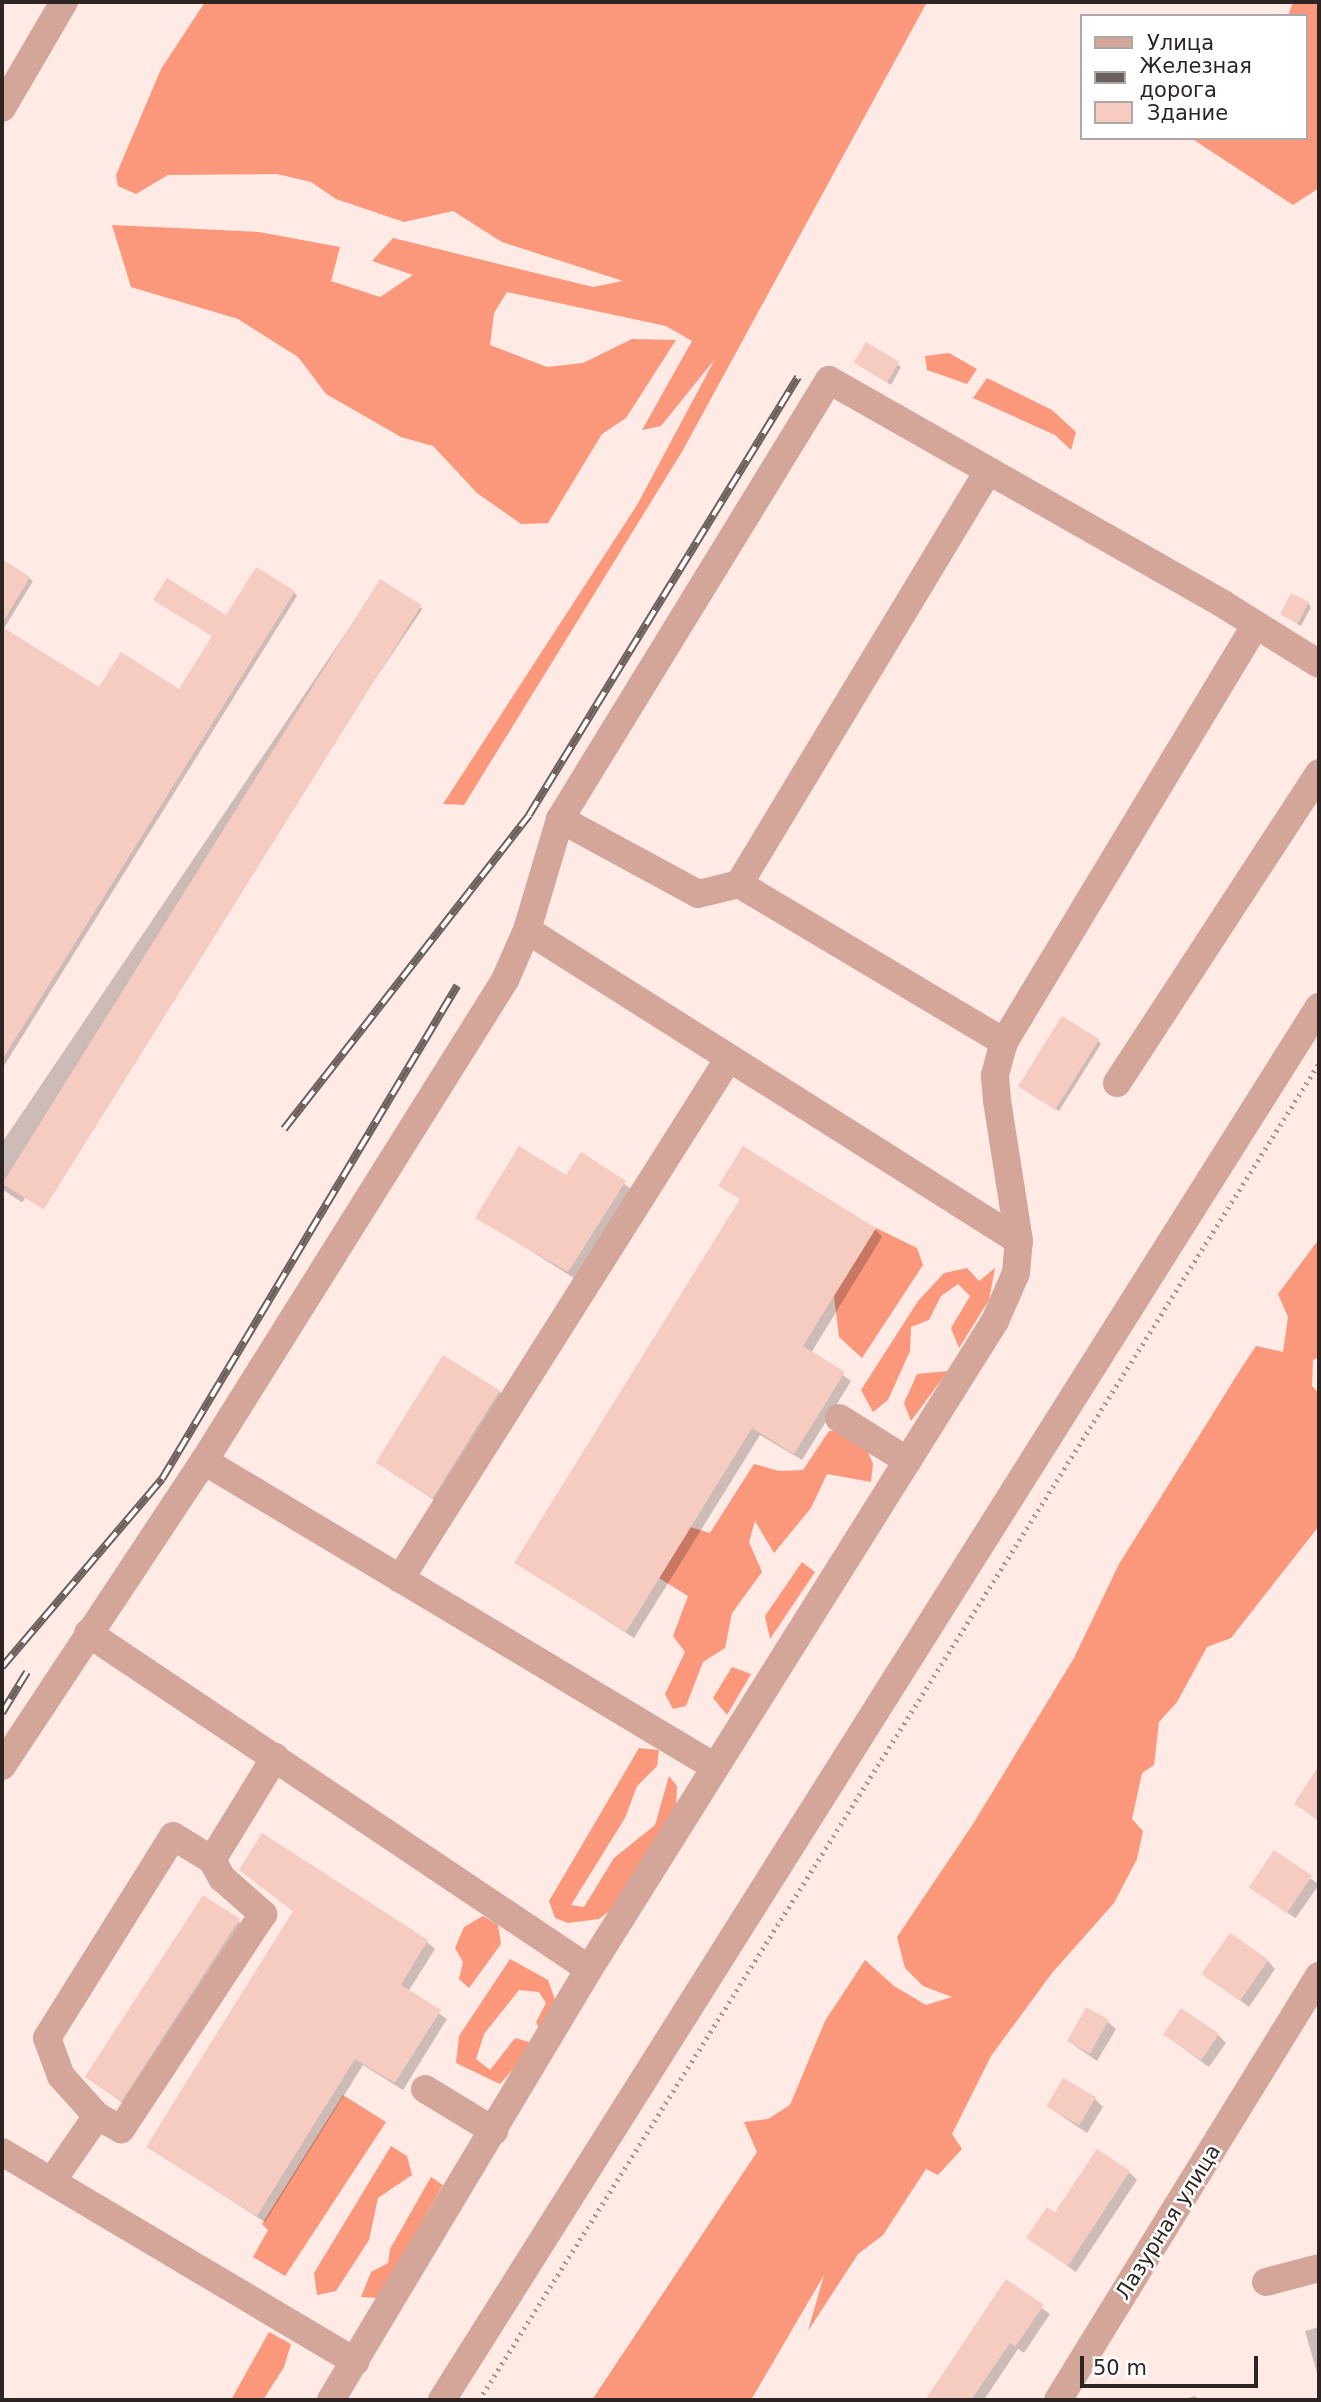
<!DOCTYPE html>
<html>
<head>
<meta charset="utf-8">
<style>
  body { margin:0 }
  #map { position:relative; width:1321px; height:2402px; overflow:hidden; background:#ffeae5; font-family:"DejaVu Sans",sans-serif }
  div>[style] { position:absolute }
  .forest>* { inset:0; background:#fb977b }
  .shadow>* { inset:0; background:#0003; transform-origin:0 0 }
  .building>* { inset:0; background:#f6cbc0; transform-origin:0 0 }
  .path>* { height:4.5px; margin-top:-2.25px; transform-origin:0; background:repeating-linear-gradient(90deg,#a79794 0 2px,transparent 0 7px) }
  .minor>* { height:28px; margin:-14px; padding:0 14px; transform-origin:14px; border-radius:14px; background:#d3a699 }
  .rail>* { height:8px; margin-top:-4px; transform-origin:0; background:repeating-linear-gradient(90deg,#fff 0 16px,#6b605d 0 32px); box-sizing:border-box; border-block:2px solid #6b605d }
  span { translate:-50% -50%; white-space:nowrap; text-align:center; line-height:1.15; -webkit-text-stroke:5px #fff; paint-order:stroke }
  .street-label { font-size:21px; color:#2c2523 }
  .frame { position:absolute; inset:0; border:4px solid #2c2523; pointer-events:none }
  .legend { position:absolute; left:1080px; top:14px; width:228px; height:126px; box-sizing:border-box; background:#fff; border:2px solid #aba8a7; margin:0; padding:9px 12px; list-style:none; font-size:21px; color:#2c2523 }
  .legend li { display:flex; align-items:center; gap:14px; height:35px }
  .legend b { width:35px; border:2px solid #aba8a7 }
  .scale { position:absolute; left:1080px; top:2356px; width:178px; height:32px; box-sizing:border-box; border:4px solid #2c2523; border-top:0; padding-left:9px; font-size:21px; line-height:24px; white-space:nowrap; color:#2c2523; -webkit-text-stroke:5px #fff; paint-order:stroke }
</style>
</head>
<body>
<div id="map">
  <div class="forest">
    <div style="clip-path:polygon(205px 2px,927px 2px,683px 450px,464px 805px,443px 804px,637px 505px,715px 359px,661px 426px,642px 430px,692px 341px,666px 326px,507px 292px,494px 313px,490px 345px,547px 367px,583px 363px,632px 339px,676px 340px,626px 418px,602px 434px,548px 523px,521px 524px,477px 493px,433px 446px,401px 437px,326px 394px,298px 357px,238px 319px,131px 287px,112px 225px,259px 232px,340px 247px,331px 281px,380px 297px,413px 275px,372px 261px,393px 238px,593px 287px,623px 281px,502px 242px,453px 211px,404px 222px,336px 199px,311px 182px,277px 174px,168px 175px,136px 194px,118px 186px,116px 175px,161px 69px)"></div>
    <div style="clip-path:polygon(1293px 2px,1319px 2px,1319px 188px,1293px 205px,1191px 138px,1305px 138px,1305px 16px,1288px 16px)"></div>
    <div style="clip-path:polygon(949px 353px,977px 369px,967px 384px,927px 370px,925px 356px)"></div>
    <div style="clip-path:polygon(987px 378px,1052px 410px,1076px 432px,1071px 450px,1055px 435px,973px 398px)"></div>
    <div style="clip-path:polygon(876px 1228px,917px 1248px,923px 1265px,862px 1358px,839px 1337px,834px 1296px)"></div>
    <div style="clip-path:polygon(1319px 1239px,1319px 1357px,1313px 1360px,1312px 1386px,1319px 1393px,1319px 1526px,1231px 1638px,1207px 1647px,1177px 1702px,1159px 1722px,1154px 1765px,1142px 1773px,1132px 1819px,1143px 1831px,1137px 1859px,1114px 1903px,1052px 1973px,991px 2056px,952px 2134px,962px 2149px,938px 2175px,926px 2169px,883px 2235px,858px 2254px,808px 2331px,824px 2275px,751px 2400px,592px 2400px,757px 2152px,744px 2122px,768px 2119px,790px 2105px,825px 2021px,865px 1960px,894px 1986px,926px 2005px,952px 1997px,923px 1986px,905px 1968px,897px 1937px,973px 1824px,1074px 1658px,1119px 1564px,1242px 1367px,1256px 1346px,1283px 1352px,1288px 1317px,1278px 1294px)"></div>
    <div style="clip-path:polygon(967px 1268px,979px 1281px,995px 1268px,989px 1300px,959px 1348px,951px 1328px,970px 1296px,958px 1284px,941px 1296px,929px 1320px,911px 1327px,910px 1351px,888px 1400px,873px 1412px,861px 1390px,918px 1301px,944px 1273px)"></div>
    <div style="clip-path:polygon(948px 1371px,911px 1421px,904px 1403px,917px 1374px)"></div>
    <div style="clip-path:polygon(859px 1430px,873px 1464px,871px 1482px,827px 1474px,811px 1508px,774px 1553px,755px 1521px,749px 1542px,762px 1572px,732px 1613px,725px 1648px,703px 1662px,686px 1706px,673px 1709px,665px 1694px,685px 1652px,673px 1636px,688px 1596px,659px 1578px,690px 1527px,710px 1533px,754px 1464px,779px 1471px,803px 1470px,829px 1431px)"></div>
    <div style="clip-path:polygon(802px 1562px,815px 1572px,770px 1639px,765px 1616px)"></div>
    <div style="clip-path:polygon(732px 1667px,751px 1674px,727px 1715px,713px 1698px)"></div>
    <div style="clip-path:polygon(639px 1748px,659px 1750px,657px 1766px,637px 1786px,625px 1818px,571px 1905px,584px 1907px,614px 1858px,655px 1825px,669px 1776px,677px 1786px,676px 1808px,616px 1906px,599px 1919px,568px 1923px,555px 1918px,549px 1901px)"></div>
    <div style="clip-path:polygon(483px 1916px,498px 1925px,501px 1944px,469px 1988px,459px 1979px,463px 1962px,455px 1948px,464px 1927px)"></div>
    <div style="clip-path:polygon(510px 1959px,548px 1980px,555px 2000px,541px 2033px,536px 2022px,546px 2003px,539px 1992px,519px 1990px,484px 2034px,476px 2059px,490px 2070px,515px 2038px,529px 2042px,520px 2061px,500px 2084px,456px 2063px,459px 2036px)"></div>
    <div style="clip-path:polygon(343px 2095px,386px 2122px,285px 2276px,253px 2257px,268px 2230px,262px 2224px)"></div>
    <div style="clip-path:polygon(391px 2146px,407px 2156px,412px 2175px,378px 2198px,369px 2240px,336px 2291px,317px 2295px,314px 2273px)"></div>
    <div style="clip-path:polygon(431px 2177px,443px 2185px,378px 2298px,361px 2297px,371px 2272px,388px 2263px,390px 2249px)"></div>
    <div style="clip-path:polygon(269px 2332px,291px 2344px,284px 2367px,263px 2400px,231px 2400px)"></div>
  </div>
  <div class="shadow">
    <div style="clip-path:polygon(866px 345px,901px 367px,891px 385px,859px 365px)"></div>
    <div style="clip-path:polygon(2px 561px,33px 581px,3px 630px,99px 690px,180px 691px,226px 617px,294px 592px,297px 596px,2px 1069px)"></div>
    <div style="left:381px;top:581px;width:50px;height:716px;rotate:34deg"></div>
    <div style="clip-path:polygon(1308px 603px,1311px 607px,1301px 626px,1282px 614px)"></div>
    <div style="clip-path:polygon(1098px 1040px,1101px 1044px,1059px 1111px,1024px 1089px)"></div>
    <div style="clip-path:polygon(582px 1154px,634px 1191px,577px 1280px,477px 1217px,567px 1178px)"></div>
    <div style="clip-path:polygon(721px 1185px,875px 1229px,882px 1237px,811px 1353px,851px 1381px,802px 1460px,760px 1435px,634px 1638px,516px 1562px,741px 1200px)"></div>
    <div style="clip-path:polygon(499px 1391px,506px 1399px,440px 1504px,378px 1463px)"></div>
    <div style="clip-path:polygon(1319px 1776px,1319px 1821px,1296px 1804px)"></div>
    <div style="clip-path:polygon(263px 1836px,427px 1942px,435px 1949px,408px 1992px,447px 2019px,403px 2090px,363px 2065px,265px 2222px,148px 2147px,294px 1912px,241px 1870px)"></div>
    <div style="left:1274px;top:1853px;width:55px;height:41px;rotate:35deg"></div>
    <div style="clip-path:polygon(238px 1921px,242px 1924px,123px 2103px,89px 2079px)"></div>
    <div style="clip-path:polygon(1268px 1961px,1275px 1969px,1249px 2007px,1205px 1974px)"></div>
    <div style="clip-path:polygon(1108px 2022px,1116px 2029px,1097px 2061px,1068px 2041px)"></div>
    <div style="clip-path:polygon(1165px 2035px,1218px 2035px,1226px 2043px,1209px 2067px)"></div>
    <div style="clip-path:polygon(1095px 2099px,1103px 2107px,1087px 2133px,1047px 2106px)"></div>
    <div style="clip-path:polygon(1129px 2172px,1137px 2180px,1076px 2272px,1028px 2238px,1055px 2215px)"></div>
    <div style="clip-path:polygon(1006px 2282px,1050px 2314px,1024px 2353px,1018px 2349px,984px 2400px,927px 2400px)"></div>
    <div style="clip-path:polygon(1319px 2327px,1319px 2380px,1305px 2331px)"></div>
    <div style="clip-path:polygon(1195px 2396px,1199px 2400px,1180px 2400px)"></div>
  </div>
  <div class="building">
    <div style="left:866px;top:342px;width:39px;height:24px;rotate:31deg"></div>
    <div style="clip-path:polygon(2px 559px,30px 577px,2px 624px)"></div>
    <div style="clip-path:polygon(256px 567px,295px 591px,2px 1060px,2px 627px,99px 687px,121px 652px,179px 689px,212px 636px,153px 600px,167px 578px,226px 615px)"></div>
    <div style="left:380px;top:579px;width:49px;height:713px;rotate:32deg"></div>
    <div style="left:1291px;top:593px;width:20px;height:24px;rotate:27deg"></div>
    <div style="left:1062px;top:1016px;width:44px;height:83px;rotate:32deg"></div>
    <div style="clip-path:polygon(519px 1146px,566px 1175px,581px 1152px,626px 1181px,568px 1272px,475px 1218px)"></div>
    <div style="clip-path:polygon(743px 1146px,876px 1228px,803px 1346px,845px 1372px,794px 1454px,752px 1428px,626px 1632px,514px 1563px,740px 1199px,718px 1186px)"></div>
    <div style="left:443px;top:1355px;width:67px;height:127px;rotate:32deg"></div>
    <div style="clip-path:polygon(1319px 1765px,1319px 1820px,1294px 1804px)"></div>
    <div style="clip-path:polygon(262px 1833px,428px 1940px,401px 1985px,441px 2010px,395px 2083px,355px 2059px,257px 2216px,146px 2147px,293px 1911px,239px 1870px)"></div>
    <div style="left:1274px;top:1850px;width:46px;height:45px;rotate:34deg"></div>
    <div style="left:203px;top:1895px;width:44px;height:217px;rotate:33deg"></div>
    <div style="left:1230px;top:1933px;width:47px;height:50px;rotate:35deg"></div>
    <div style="left:1086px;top:2007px;width:26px;height:39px;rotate:29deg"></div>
    <div style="left:1181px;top:2008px;width:46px;height:32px;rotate:34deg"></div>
    <div style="left:1063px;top:2078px;width:38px;height:33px;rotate:30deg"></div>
    <div style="clip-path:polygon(1097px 2149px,1130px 2171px,1068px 2266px,1026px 2238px,1047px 2207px,1055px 2212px)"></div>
    <div style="clip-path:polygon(1006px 2279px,1044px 2305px,1015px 2347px,1010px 2343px,971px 2400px,925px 2400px)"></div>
  </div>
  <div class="path">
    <div style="left:479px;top:2400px;width:1579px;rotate:-57.86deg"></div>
  </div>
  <div class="minor">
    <div style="left:2px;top:108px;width:123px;rotate:-59.7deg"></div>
    <div style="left:560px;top:819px;width:157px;rotate:28.5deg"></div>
    <div style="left:698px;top:894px;width:42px;rotate:-13.7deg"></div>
    <div style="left:739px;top:884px;width:309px;rotate:30.8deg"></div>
    <div style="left:739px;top:884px;width:481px;rotate:-58.9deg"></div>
    <div style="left:527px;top:930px;width:582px;rotate:32.3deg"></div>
    <div style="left:1117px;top:1083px;width:370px;rotate:-56.9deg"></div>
    <div style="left:839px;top:1418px;width:81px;rotate:31.9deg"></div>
    <div style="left:204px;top:1461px;width:596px;rotate:30.91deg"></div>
    <div style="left:400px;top:1579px;width:616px;rotate:-57.73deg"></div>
    <div style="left:88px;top:1633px;width:603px;rotate:33.85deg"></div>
    <div style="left:2px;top:1766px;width:366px;rotate:-56.5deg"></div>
    <div style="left:204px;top:1461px;width:567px;rotate:-57.96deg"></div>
    <div style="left:505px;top:980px;width:55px;rotate:-66.3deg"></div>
    <div style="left:527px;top:930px;width:116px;rotate:-73.4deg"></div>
    <div style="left:560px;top:819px;width:515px;rotate:-58.5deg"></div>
    <div style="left:829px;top:380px;width:453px;rotate:29.6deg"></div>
    <div style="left:1223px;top:604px;width:113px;rotate:32deg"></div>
    <div style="left:173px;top:1836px;width:46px;rotate:31.6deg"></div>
    <div style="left:212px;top:1860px;width:21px;rotate:61deg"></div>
    <div style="left:222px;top:1878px;width:55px;rotate:41.3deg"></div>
    <div style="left:263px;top:1914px;width:258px;rotate:123.4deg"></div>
    <div style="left:121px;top:2129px;width:27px;rotate:-152deg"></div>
    <div style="left:97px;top:2116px;width:54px;rotate:-132deg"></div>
    <div style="left:61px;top:2076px;width:40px;rotate:-110.2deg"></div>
    <div style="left:47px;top:2038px;width:238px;rotate:-58deg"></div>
    <div style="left:212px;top:1860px;width:121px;rotate:-58.5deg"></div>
    <div style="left:425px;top:2089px;width:81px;rotate:31.3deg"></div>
    <div style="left:2px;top:2152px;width:411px;rotate:30.7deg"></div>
    <div style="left:52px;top:2181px;width:79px;rotate:-55.3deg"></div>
    <div style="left:1266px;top:2282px;width:55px;rotate:-14.8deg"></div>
    <div style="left:331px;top:2400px;width:502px;rotate:-59.09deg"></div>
    <div style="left:589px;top:1969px;width:765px;rotate:-57.93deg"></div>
    <div style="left:995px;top:1321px;width:52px;rotate:-66.4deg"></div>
    <div style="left:1016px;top:1273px;width:32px;rotate:-85deg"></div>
    <div style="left:1019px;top:1241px;width:143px;rotate:-98.9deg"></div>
    <div style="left:997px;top:1100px;width:25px;rotate:-95deg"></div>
    <div style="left:995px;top:1075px;width:34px;rotate:-75deg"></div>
    <div style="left:1004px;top:1042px;width:487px;rotate:-58.9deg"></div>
    <div style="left:442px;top:2400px;width:1646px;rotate:-57.81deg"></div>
    <div style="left:1058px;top:2400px;width:498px;rotate:-58.4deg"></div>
  </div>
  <div class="rail">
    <div style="left:284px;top:1129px;width:398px;rotate:-52deg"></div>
    <div style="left:529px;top:815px;width:514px;rotate:-58.44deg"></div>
    <div style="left:2px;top:1667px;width:247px;rotate:-49.6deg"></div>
    <div style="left:162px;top:1479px;width:575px;rotate:-59.1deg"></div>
    <div style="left:2px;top:1713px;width:48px;rotate:-58.6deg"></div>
  </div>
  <div class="street-label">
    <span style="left:1168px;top:2222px;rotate:-58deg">Лазурная улица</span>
  </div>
  <div class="frame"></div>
  <ul class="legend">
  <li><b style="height:9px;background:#d3a699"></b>Улица</li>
  <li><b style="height:9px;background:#6b605d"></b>Железная дорога</li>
  <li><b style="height:19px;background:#f6cbc0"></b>Здание</li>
  </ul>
  <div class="scale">50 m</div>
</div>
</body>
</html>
